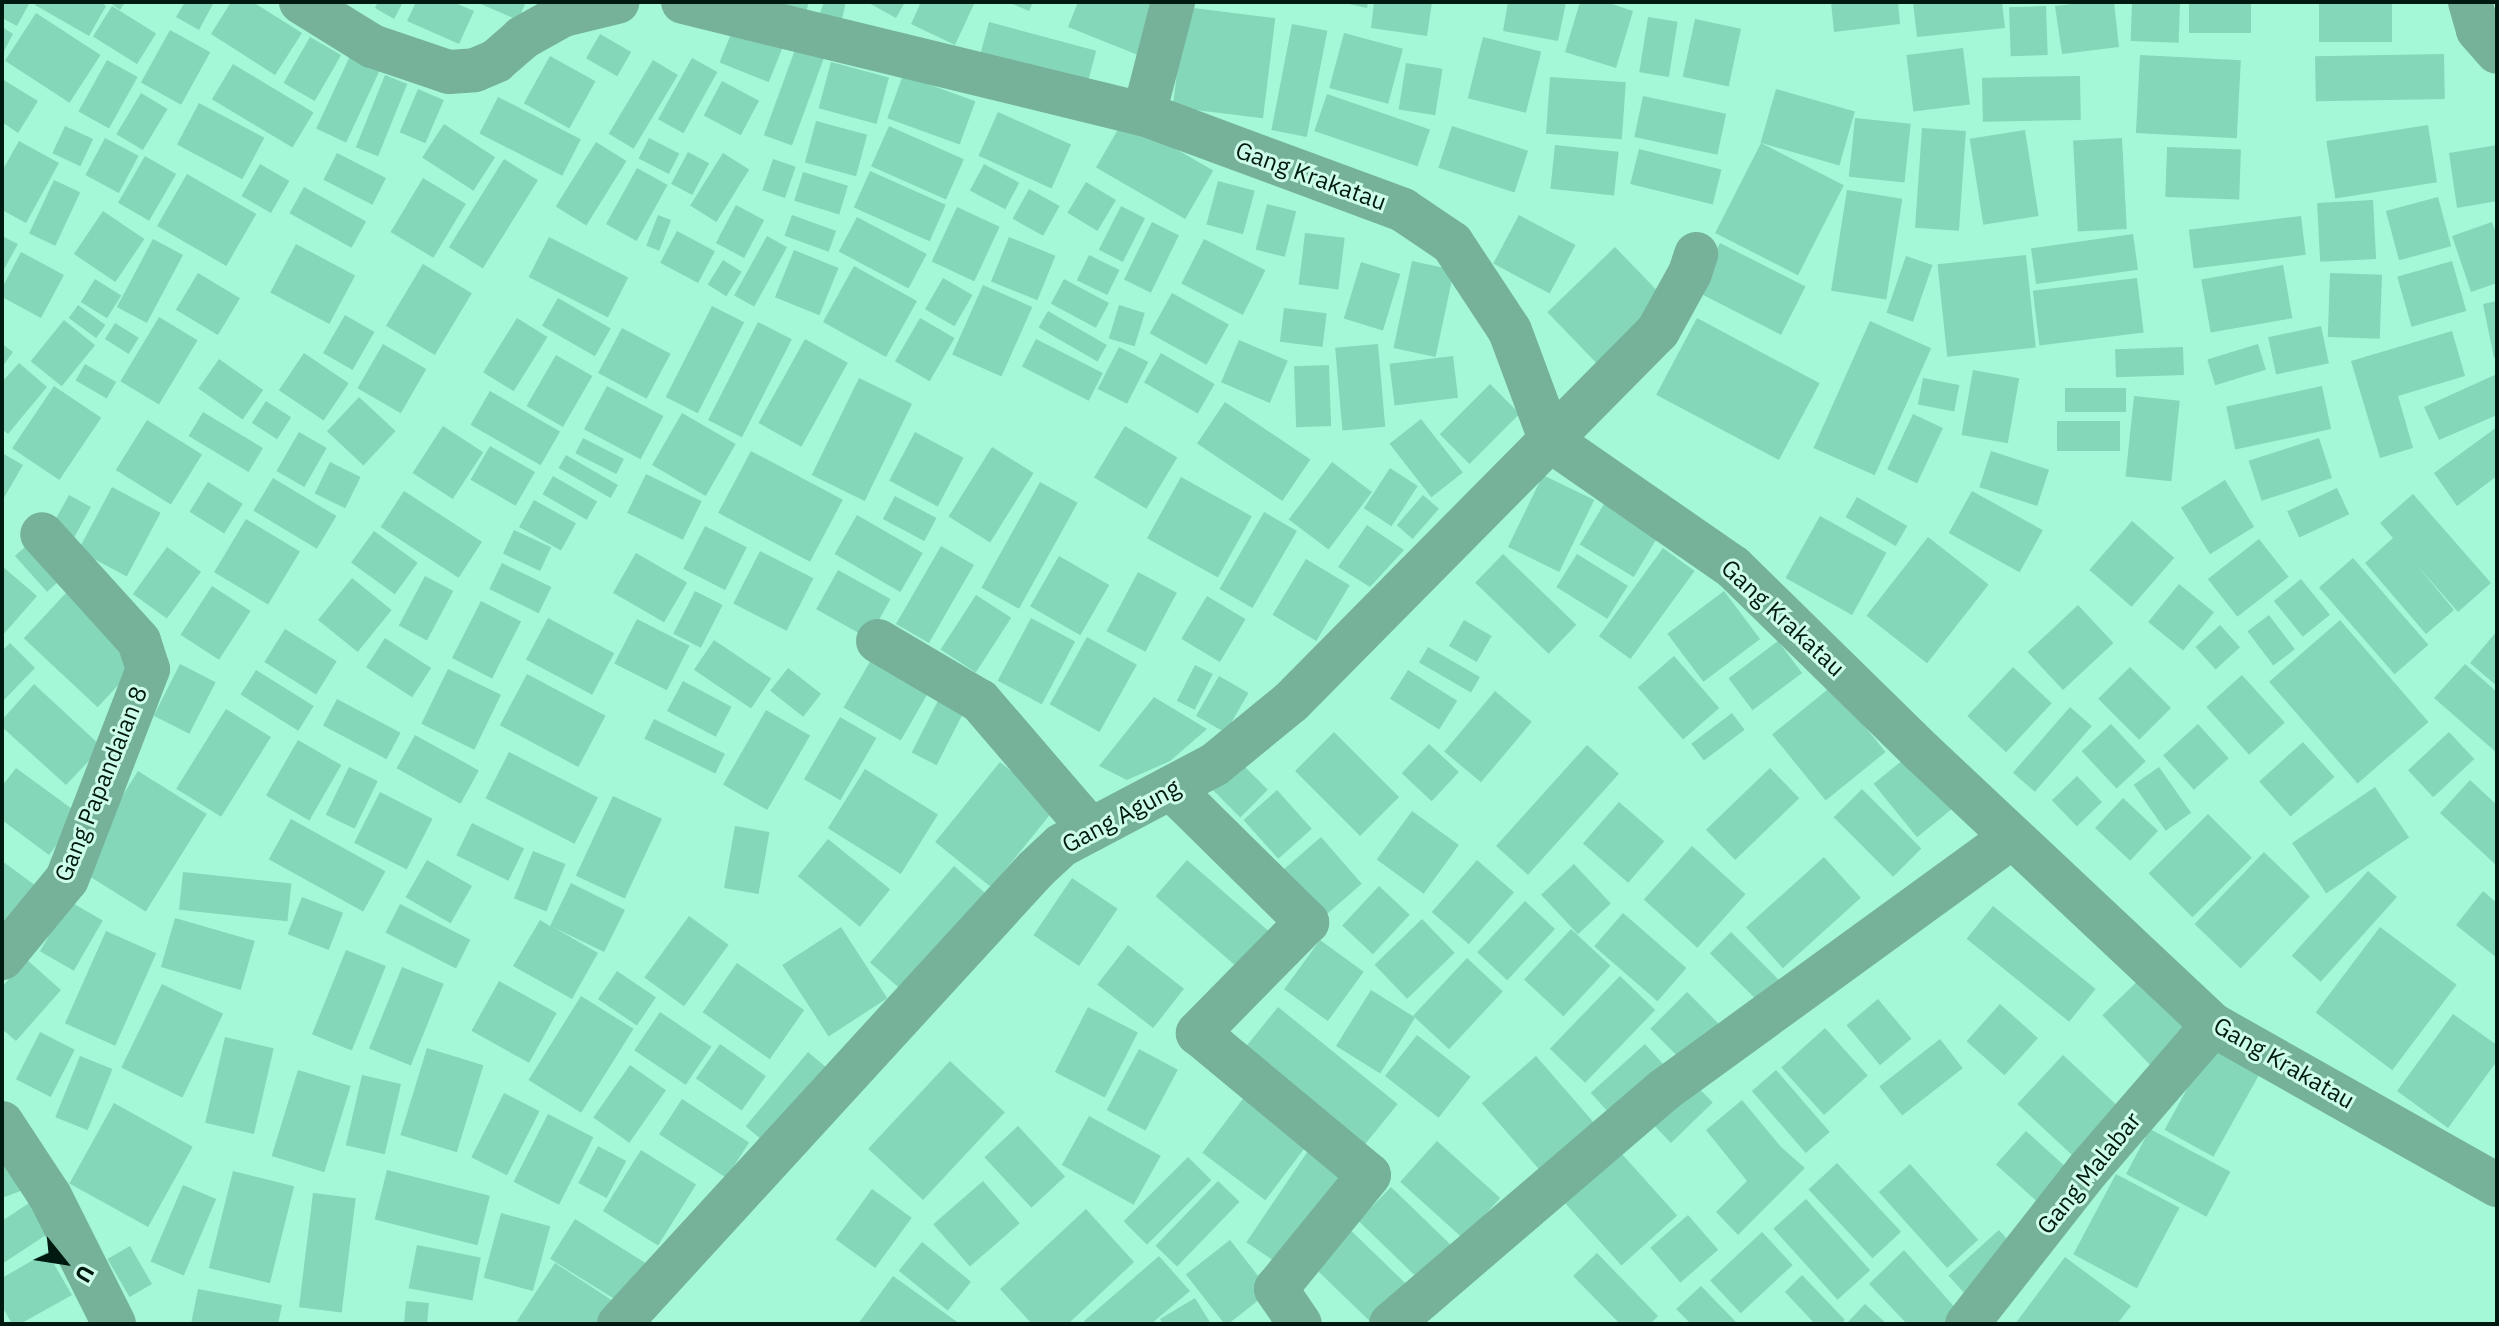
<!DOCTYPE html>
<html>
<head>
<meta charset="utf-8">
<style>
  body { margin:0 }
  #map { position:relative; width:2499px; height:1326px; overflow:hidden; background:#a4f8d7; font-family:"IBM Plex Sans",sans-serif }
  div>[style] { position:absolute }
  .building>* { inset:0; background:#84d7b8; transform-origin:0 0 }
  .minor>* { height:44px; margin:-22px; padding:0 22px; transform-origin:22px; border-radius:22px; background:#76b19a }
  span { translate:-50% -50%; white-space:nowrap; text-align:center; line-height:1.15; -webkit-text-stroke:6px #cdfde9; paint-order:stroke }
  .street-label { font-size:24px; color:#011a11 }
  .frame { position:absolute; inset:0; border:4px solid #011a11; pointer-events:none }
  .north { position:absolute; left:24px; top:1222px; width:80px; height:80px; -webkit-text-stroke:6px #cdfde9; paint-order:stroke; rotate:120deg; font-size:22px; font-weight:700; line-height:32px; text-align:center; color:#011a11 }
  .north::after { content:''; display:block; margin:auto; width:28px; height:36px; background:#011a11; clip-path:polygon(50% 0,100% 100%,50% 72%,0 100%) }
</style>
</head>
<body>
<div id="map">
  <div class="building">
    <div style="clip-path:polygon(2px 2px,30px 2px,17px 26px,2px 18px)"></div>
    <div style="clip-path:polygon(37px 2px,100px 2px,106px 6px,89px 36px,35px 5px)"></div>
    <div style="clip-path:polygon(109px 2px,125px 2px,120px 10px)"></div>
    <div style="clip-path:polygon(185px 2px,214px 2px,199px 30px,176px 17px)"></div>
    <div style="clip-path:polygon(231px 2px,253px 2px,302px 33px,275px 75px,211px 34px)"></div>
    <div style="clip-path:polygon(378px 2px,403px 2px,394px 19px,375px 8px)"></div>
    <div style="clip-path:polygon(416px 2px,453px 2px,474px 11px,459px 44px,407px 21px)"></div>
    <div style="clip-path:polygon(476px 2px,526px 2px,518px 20px)"></div>
    <div style="clip-path:polygon(768px 2px,809px 2px,805px 16px)"></div>
    <div style="clip-path:polygon(824px 2px,846px 2px,842px 19px,820px 13px)"></div>
    <div style="clip-path:polygon(867px 2px,905px 2px,896px 18px)"></div>
    <div style="clip-path:polygon(921px 2px,975px 2px,955px 45px,911px 24px)"></div>
    <div style="clip-path:polygon(1008px 2px,1033px 2px,1029px 11px)"></div>
    <div style="clip-path:polygon(1078px 2px,1146px 2px,1157px 7px,1138px 55px,1068px 27px)"></div>
    <div style="clip-path:polygon(1340px 2px,1368px 2px,1367px 8px)"></div>
    <div style="clip-path:polygon(1374px 2px,1432px 2px,1427px 36px,1371px 28px)"></div>
    <div style="clip-path:polygon(1508px 2px,1566px 2px,1558px 41px,1503px 31px)"></div>
    <div style="clip-path:polygon(1580px 2px,1606px 2px,1633px 11px,1616px 68px,1565px 52px)"></div>
    <div style="clip-path:polygon(1831px 2px,1898px 2px,1900px 24px,1834px 32px)"></div>
    <div style="clip-path:polygon(1913px 2px,2002px 2px,2005px 28px,1917px 37px)"></div>
    <div style="clip-path:polygon(2089px 2px,2114px 2px,2119px 47px,2062px 54px,2055px 6px)"></div>
    <div style="left:2132px;top:2px;width:48px;height:39px;rotate:2deg"></div>
    <div style="left:2189px;top:2px;width:62px;height:31px"></div>
    <div style="left:2319px;top:2px;width:73px;height:40px"></div>
    <div style="left:112px;top:6px;width:52px;height:36px;rotate:32deg"></div>
    <div style="left:2046px;top:6px;width:49px;height:37px;rotate:88deg"></div>
    <div style="left:1185px;top:7px;width:91px;height:101px;rotate:7deg"></div>
    <div style="left:36px;top:13px;width:77px;height:57px;rotate:33deg"></div>
    <div style="left:1648px;top:17px;width:30px;height:56px;rotate:9deg"></div>
    <div style="left:1695px;top:19px;width:47px;height:59px;rotate:12deg"></div>
    <div style="left:989px;top:22px;width:111px;height:35px;rotate:15deg"></div>
    <div style="left:1292px;top:24px;width:36px;height:108px;rotate:11deg"></div>
    <div style="clip-path:polygon(2px 27px,13px 34px,2px 55px)"></div>
    <div style="left:733px;top:29px;width:53px;height:36px;rotate:22deg"></div>
    <div style="left:170px;top:30px;width:46px;height:60px;rotate:29deg"></div>
    <div style="left:1344px;top:33px;width:61px;height:57px;rotate:15deg"></div>
    <div style="left:600px;top:34px;width:36px;height:28px;rotate:30deg"></div>
    <div style="left:310px;top:37px;width:36px;height:53px;rotate:30deg"></div>
    <div style="left:1483px;top:37px;width:60px;height:63px;rotate:14deg"></div>
    <div style="left:796px;top:47px;width:30px;height:94px;rotate:20deg"></div>
    <div style="left:1963px;top:48px;width:57px;height:57px;rotate:83deg"></div>
    <div style="left:2444px;top:54px;width:45px;height:129px;rotate:89deg"></div>
    <div style="left:2140px;top:55px;width:101px;height:78px;rotate:3deg"></div>
    <div style="left:350px;top:56px;width:33px;height:80px;rotate:25deg"></div>
    <div style="left:550px;top:56px;width:52px;height:54px;rotate:29deg"></div>
    <div style="left:692px;top:58px;width:29px;height:70px;rotate:29deg"></div>
    <div style="left:107px;top:60px;width:35px;height:59px;rotate:29deg"></div>
    <div style="left:653px;top:60px;width:29px;height:86px;rotate:31deg"></div>
    <div style="left:831px;top:62px;width:60px;height:48px;rotate:15deg"></div>
    <div style="left:1406px;top:63px;width:37px;height:47px;rotate:9deg"></div>
    <div style="left:233px;top:64px;width:94px;height:41px;rotate:31deg"></div>
    <div style="left:385px;top:75px;width:24px;height:78px;rotate:22deg"></div>
    <div style="left:903px;top:75px;width:77px;height:46px;rotate:20deg"></div>
    <div style="left:2080px;top:76px;width:44px;height:98px;rotate:89deg"></div>
    <div style="left:1550px;top:77px;width:76px;height:57px;rotate:4deg"></div>
    <div style="clip-path:polygon(2px 79px,38px 101px,18px 133px,2px 122px)"></div>
    <div style="left:722px;top:81px;width:42px;height:39px;rotate:28deg"></div>
    <div style="left:418px;top:89px;width:28px;height:47px;rotate:23deg"></div>
    <div style="left:1776px;top:89px;width:82px;height:56px;rotate:16deg"></div>
    <div style="left:141px;top:93px;width:31px;height:48px;rotate:31deg"></div>
    <div style="left:1327px;top:94px;width:109px;height:39px;rotate:19deg"></div>
    <div style="left:1643px;top:96px;width:85px;height:42px;rotate:12deg"></div>
    <div style="left:498px;top:97px;width:93px;height:41px;rotate:27deg"></div>
    <div style="left:199px;top:103px;width:74px;height:47px;rotate:28deg"></div>
    <div style="left:998px;top:112px;width:80px;height:48px;rotate:24deg"></div>
    <div style="left:1855px;top:118px;width:56px;height:59px;rotate:6deg"></div>
    <div style="left:1124px;top:119px;width:103px;height:56px;rotate:30deg"></div>
    <div style="left:816px;top:121px;width:53px;height:43px;rotate:15deg"></div>
    <div style="left:444px;top:124px;width:61px;height:40px;rotate:33deg"></div>
    <div style="left:2428px;top:125px;width:58px;height:103px;rotate:81deg"></div>
    <div style="left:65px;top:126px;width:31px;height:30px;rotate:25deg"></div>
    <div style="left:889px;top:126px;width:82px;height:44px;rotate:24deg"></div>
    <div style="left:1452px;top:126px;width:80px;height:44px;rotate:18deg"></div>
    <div style="left:1922px;top:128px;width:44px;height:100px;rotate:4deg"></div>
    <div style="left:2025px;top:130px;width:87px;height:56px;rotate:81deg"></div>
    <div style="left:105px;top:138px;width:38px;height:42px;rotate:28deg"></div>
    <div style="left:649px;top:138px;width:34px;height:23px;rotate:27deg"></div>
    <div style="left:2122px;top:138px;width:91px;height:49px;rotate:87deg"></div>
    <div style="clip-path:polygon(19px 141px,59px 163px,26px 223px,2px 210px,2px 171px)"></div>
    <div style="left:596px;top:142px;width:36px;height:76px;rotate:32deg"></div>
    <div style="left:1761px;top:143px;width:93px;height:101px;rotate:27deg"></div>
    <div style="left:1555px;top:145px;width:64px;height:44px;rotate:6deg"></div>
    <div style="clip-path:polygon(2497px 145px,2497px 201px,2457px 208px,2449px 153px)"></div>
    <div style="left:2167px;top:147px;width:74px;height:50px;rotate:2deg"></div>
    <div style="left:1639px;top:149px;width:85px;height:36px;rotate:14deg"></div>
    <div style="left:688px;top:152px;width:24px;height:36px;rotate:28deg"></div>
    <div style="left:337px;top:153px;width:55px;height:30px;rotate:27deg"></div>
    <div style="left:723px;top:153px;width:31px;height:62px;rotate:32deg"></div>
    <div style="left:145px;top:156px;width:36px;height:54px;rotate:30deg"></div>
    <div style="left:504px;top:159px;width:40px;height:104px;rotate:32deg"></div>
    <div style="left:773px;top:159px;width:24px;height:33px;rotate:19deg"></div>
    <div style="left:260px;top:164px;width:34px;height:37px;rotate:30deg"></div>
    <div style="left:984px;top:164px;width:40px;height:30px;rotate:28deg"></div>
    <div style="left:637px;top:168px;width:35px;height:64px;rotate:29deg"></div>
    <div style="left:870px;top:171px;width:83px;height:40px;rotate:24deg"></div>
    <div style="left:803px;top:172px;width:47px;height:30px;rotate:17deg"></div>
    <div style="left:187px;top:174px;width:80px;height:60px;rotate:30deg"></div>
    <div style="left:423px;top:178px;width:50px;height:63px;rotate:31deg"></div>
    <div style="left:54px;top:180px;width:29px;height:59px;rotate:25deg"></div>
    <div style="left:1218px;top:181px;width:38px;height:45px;rotate:15deg"></div>
    <div style="left:1086px;top:182px;width:35px;height:36px;rotate:31deg"></div>
    <div style="left:304px;top:187px;width:71px;height:30px;rotate:29deg"></div>
    <div style="left:1029px;top:189px;width:35px;height:34px;rotate:29deg"></div>
    <div style="left:1847px;top:190px;width:56px;height:102px;rotate:9deg"></div>
    <div style="left:2438px;top:197px;width:51px;height:54px;rotate:75deg"></div>
    <div style="left:2373px;top:200px;width:59px;height:56px;rotate:87deg"></div>
    <div style="left:1267px;top:204px;width:30px;height:47px;rotate:14deg"></div>
    <div style="left:736px;top:205px;width:32px;height:43px;rotate:28deg"></div>
    <div style="left:1121px;top:206px;width:27px;height:49px;rotate:27deg"></div>
    <div style="left:957px;top:207px;width:47px;height:60px;rotate:25deg"></div>
    <div style="left:103px;top:211px;width:50px;height:52px;rotate:34deg"></div>
    <div style="left:658px;top:215px;width:14px;height:33px;rotate:21deg"></div>
    <div style="left:792px;top:215px;width:47px;height:22px;rotate:20deg"></div>
    <div style="left:1519px;top:215px;width:64px;height:55px;rotate:28deg"></div>
    <div style="left:2301px;top:216px;width:39px;height:113px;rotate:83deg"></div>
    <div style="left:857px;top:217px;width:79px;height:39px;rotate:28deg"></div>
    <div style="left:1152px;top:222px;width:30px;height:64px;rotate:26deg"></div>
    <div style="clip-path:polygon(2492px 222px,2497px 236px,2497px 283px,2471px 292px,2452px 236px)"></div>
    <div style="left:677px;top:231px;width:43px;height:36px;rotate:28deg"></div>
    <div style="left:1305px;top:233px;width:40px;height:52px;rotate:7deg"></div>
    <div style="left:2133px;top:234px;width:36px;height:103px;rotate:82deg"></div>
    <div style="clip-path:polygon(2px 236px,18px 244px,2px 273px)"></div>
    <div style="left:767px;top:236px;width:23px;height:68px;rotate:29deg"></div>
    <div style="left:549px;top:237px;width:89px;height:45px;rotate:27deg"></div>
    <div style="left:1009px;top:237px;width:50px;height:48px;rotate:22deg"></div>
    <div style="left:153px;top:239px;width:34px;height:77px;rotate:28deg"></div>
    <div style="left:1204px;top:239px;width:69px;height:50px;rotate:27deg"></div>
    <div style="left:1720px;top:243px;width:96px;height:54px;rotate:27deg"></div>
    <div style="left:296px;top:244px;width:67px;height:55px;rotate:28deg"></div>
    <div style="left:1615px;top:247px;width:72px;height:94px;rotate:46deg"></div>
    <div style="left:794px;top:250px;width:48px;height:51px;rotate:22deg"></div>
    <div style="clip-path:polygon(21px 252px,64px 275px,41px 318px,2px 297px,2px 288px)"></div>
    <div style="left:1089px;top:255px;width:34px;height:28px;rotate:26deg"></div>
    <div style="left:2026px;top:255px;width:93px;height:89px;rotate:84deg"></div>
    <div style="left:1906px;top:256px;width:28px;height:60px;rotate:19deg"></div>
    <div style="left:723px;top:260px;width:22px;height:29px;rotate:32deg"></div>
    <div style="left:1412px;top:261px;width:43px;height:89px;rotate:12deg"></div>
    <div style="left:2452px;top:261px;width:52px;height:57px;rotate:74deg"></div>
    <div style="left:1361px;top:262px;width:41px;height:59px;rotate:17deg"></div>
    <div style="left:423px;top:264px;width:57px;height:72px;rotate:31deg"></div>
    <div style="left:2283px;top:265px;width:54px;height:83px;rotate:80deg"></div>
    <div style="left:854px;top:266px;width:72px;height:64px;rotate:29deg"></div>
    <div style="left:198px;top:273px;width:49px;height:43px;rotate:31deg"></div>
    <div style="left:2330px;top:273px;width:52px;height:64px;rotate:2deg"></div>
    <div style="left:943px;top:278px;width:34px;height:36px;rotate:30deg"></div>
    <div style="left:2137px;top:278px;width:55px;height:105px;rotate:83deg"></div>
    <div style="left:95px;top:279px;width:31px;height:27px;rotate:32deg"></div>
    <div style="left:1064px;top:279px;width:51px;height:28px;rotate:28deg"></div>
    <div style="left:983px;top:285px;width:54px;height:76px;rotate:24deg"></div>
    <div style="left:1172px;top:293px;width:65px;height:46px;rotate:29deg"></div>
    <div style="left:558px;top:298px;width:61px;height:32px;rotate:30deg"></div>
    <div style="clip-path:polygon(2497px 301px,2497px 357px,2494px 358px,2483px 304px)"></div>
    <div style="left:78px;top:305px;width:34px;height:16px;rotate:36deg"></div>
    <div style="left:1119px;top:305px;width:27px;height:35px;rotate:17deg"></div>
    <div style="left:712px;top:306px;width:36px;height:102px;rotate:27deg"></div>
    <div style="left:1284px;top:308px;width:43px;height:34px;rotate:7deg"></div>
    <div style="left:1048px;top:311px;width:68px;height:19px;rotate:30deg"></div>
    <div style="left:345px;top:315px;width:34px;height:44px;rotate:30deg"></div>
    <div style="left:159px;top:317px;width:45px;height:75px;rotate:31deg"></div>
    <div style="left:517px;top:318px;width:36px;height:64px;rotate:32deg"></div>
    <div style="left:920px;top:318px;width:40px;height:50px;rotate:30deg"></div>
    <div style="left:1697px;top:318px;width:139px;height:87px;rotate:28deg"></div>
    <div style="left:64px;top:320px;width:40px;height:53px;rotate:39deg"></div>
    <div style="left:1870px;top:321px;width:67px;height:139px;rotate:24deg"></div>
    <div style="left:758px;top:322px;width:38px;height:110px;rotate:27deg"></div>
    <div style="left:115px;top:323px;width:28px;height:19px;rotate:32deg"></div>
    <div style="left:2321px;top:326px;width:38px;height:54px;rotate:78deg"></div>
    <div style="left:622px;top:328px;width:55px;height:51px;rotate:28deg"></div>
    <div style="clip-path:polygon(2452px 331px,2465px 376px,2398px 396px,2413px 448px,2380px 458px,2351px 361px)"></div>
    <div style="left:805px;top:339px;width:49px;height:96px;rotate:29deg"></div>
    <div style="left:1036px;top:339px;width:75px;height:31px;rotate:27deg"></div>
    <div style="left:1239px;top:340px;width:53px;height:46px;rotate:23deg"></div>
    <div style="clip-path:polygon(2px 344px,13px 352px,2px 367px)"></div>
    <div style="left:383px;top:344px;width:50px;height:51px;rotate:30deg"></div>
    <div style="left:1378px;top:344px;width:83px;height:43px;rotate:85deg"></div>
    <div style="left:2258px;top:344px;width:27px;height:53px;rotate:73deg"></div>
    <div style="left:1119px;top:347px;width:33px;height:47px;rotate:27deg"></div>
    <div style="left:2183px;top:347px;width:28px;height:68px;rotate:88deg"></div>
    <div style="left:304px;top:353px;width:54px;height:45px;rotate:34deg"></div>
    <div style="left:1161px;top:353px;width:62px;height:34px;rotate:30deg"></div>
    <div style="left:556px;top:355px;width:42px;height:59px;rotate:30deg"></div>
    <div style="left:1453px;top:356px;width:42px;height:64px;rotate:83deg"></div>
    <div style="left:219px;top:359px;width:54px;height:36px;rotate:35deg"></div>
    <div style="clip-path:polygon(19px 363px,47px 387px,8px 434px,2px 429px,2px 382px)"></div>
    <div style="left:85px;top:364px;width:36px;height:19px;rotate:30deg"></div>
    <div style="left:1329px;top:365px;width:61px;height:35px;rotate:88deg"></div>
    <div style="left:1973px;top:370px;width:47px;height:66px;rotate:10deg"></div>
    <div style="clip-path:polygon(2497px 374px,2497px 415px,2439px 440px,2424px 407px)"></div>
    <div style="left:859px;top:378px;width:59px;height:108px;rotate:26deg"></div>
    <div style="left:1923px;top:378px;width:37px;height:27px;rotate:11deg"></div>
    <div style="left:1490px;top:384px;width:42px;height:71px;rotate:45deg"></div>
    <div style="left:54px;top:386px;width:57px;height:75px;rotate:34deg"></div>
    <div style="left:607px;top:386px;width:64px;height:49px;rotate:28deg"></div>
    <div style="left:2322px;top:386px;width:44px;height:98px;rotate:78deg"></div>
    <div style="left:2065px;top:388px;width:61px;height:24px"></div>
    <div style="left:490px;top:391px;width:81px;height:39px;rotate:30deg"></div>
    <div style="left:2134px;top:396px;width:46px;height:81px;rotate:6deg"></div>
    <div style="left:359px;top:397px;width:50px;height:47px;rotate:43deg"></div>
    <div style="left:266px;top:401px;width:30px;height:26px;rotate:33deg"></div>
    <div style="left:1225px;top:402px;width:103px;height:50px;rotate:34deg"></div>
    <div style="left:203px;top:412px;width:70px;height:28px;rotate:31deg"></div>
    <div style="left:682px;top:413px;width:62px;height:60px;rotate:30deg"></div>
    <div style="left:1913px;top:414px;width:33px;height:61px;rotate:25deg"></div>
    <div style="left:1421px;top:419px;width:68px;height:40px;rotate:52deg"></div>
    <div style="left:147px;top:420px;width:65px;height:59px;rotate:32deg"></div>
    <div style="left:2120px;top:421px;width:30px;height:63px;rotate:90deg"></div>
    <div style="left:443px;top:426px;width:48px;height:56px;rotate:33deg"></div>
    <div style="left:1125px;top:426px;width:61px;height:60px;rotate:31deg"></div>
    <div style="clip-path:polygon(2497px 427px,2497px 476px,2457px 506px,2434px 473px)"></div>
    <div style="left:299px;top:432px;width:32px;height:45px;rotate:30deg"></div>
    <div style="left:915px;top:432px;width:55px;height:55px;rotate:28deg"></div>
    <div style="left:583px;top:438px;width:46px;height:17px;rotate:27deg"></div>
    <div style="left:2319px;top:438px;width:42px;height:74px;rotate:72deg"></div>
    <div style="left:490px;top:446px;width:52px;height:39px;rotate:30deg"></div>
    <div style="left:992px;top:447px;width:49px;height:82px;rotate:32deg"></div>
    <div style="left:751px;top:451px;width:104px;height:70px;rotate:28deg"></div>
    <div style="left:1991px;top:451px;width:61px;height:38px;rotate:18deg"></div>
    <div style="clip-path:polygon(2px 453px,23px 465px,2px 501px)"></div>
    <div style="left:566px;top:455px;width:60px;height:15px;rotate:30deg"></div>
    <div style="left:330px;top:462px;width:34px;height:35px;rotate:26deg"></div>
    <div style="left:1332px;top:462px;width:50px;height:72px;rotate:37deg"></div>
    <div style="left:1390px;top:468px;width:33px;height:48px;rotate:33deg"></div>
    <div style="left:646px;top:474px;width:62px;height:43px;rotate:26deg"></div>
    <div style="left:1543px;top:475px;width:57px;height:80px;rotate:26deg"></div>
    <div style="left:553px;top:476px;width:51px;height:21px;rotate:30deg"></div>
    <div style="left:1181px;top:477px;width:81px;height:70px;rotate:29deg"></div>
    <div style="left:273px;top:478px;width:74px;height:38px;rotate:31deg"></div>
    <div style="left:2225px;top:480px;width:55px;height:52px;rotate:58deg"></div>
    <div style="left:208px;top:482px;width:41px;height:35px;rotate:32deg"></div>
    <div style="left:1040px;top:482px;width:43px;height:121px;rotate:29deg"></div>
    <div style="left:112px;top:487px;width:55px;height:72px;rotate:28deg"></div>
    <div style="left:2337px;top:488px;width:29px;height:55px;rotate:65deg"></div>
    <div style="left:404px;top:491px;width:93px;height:43px;rotate:33deg"></div>
    <div style="left:1972px;top:491px;width:81px;height:48px;rotate:29deg"></div>
    <div style="clip-path:polygon(2413px 494px,2491px 583px,2458px 612px,2416px 564px,2454px 610px,2426px 634px,2365px 563px,2393px 538px,2380px 523px)"></div>
    <div style="left:69px;top:495px;width:25px;height:35px;rotate:29deg"></div>
    <div style="left:1423px;top:495px;width:21px;height:40px;rotate:41deg"></div>
    <div style="left:895px;top:496px;width:47px;height:26px;rotate:28deg"></div>
    <div style="left:1857px;top:497px;width:58px;height:23px;rotate:30deg"></div>
    <div style="left:1607px;top:499px;width:63px;height:53px;rotate:31deg"></div>
    <div style="left:534px;top:500px;width:48px;height:31px;rotate:29deg"></div>
    <div style="left:1264px;top:512px;width:38px;height:89px;rotate:30deg"></div>
    <div style="left:857px;top:515px;width:76px;height:45px;rotate:30deg"></div>
    <div style="left:1820px;top:516px;width:76px;height:71px;rotate:29deg"></div>
    <div style="left:246px;top:519px;width:63px;height:62px;rotate:31deg"></div>
    <div style="left:2132px;top:521px;width:56px;height:65px;rotate:41deg"></div>
    <div style="clip-path:polygon(1367px 525px,1404px 550px,1370px 587px,1338px 567px)"></div>
    <div style="left:705px;top:526px;width:47px;height:48px;rotate:27deg"></div>
    <div style="left:514px;top:530px;width:41px;height:26px;rotate:25deg"></div>
    <div style="left:374px;top:531px;width:54px;height:39px;rotate:36deg"></div>
    <div style="left:1928px;top:537px;width:77px;height:100px;rotate:38deg"></div>
    <div style="left:35px;top:538px;width:48px;height:27px;rotate:48deg"></div>
    <div style="left:2259px;top:539px;width:48px;height:65px;rotate:52deg"></div>
    <div style="left:941px;top:546px;width:38px;height:90px;rotate:30deg"></div>
    <div style="left:167px;top:547px;width:42px;height:58px;rotate:36deg"></div>
    <div style="left:1663px;top:548px;width:39px;height:109px;rotate:36deg"></div>
    <div style="left:760px;top:551px;width:60px;height:59px;rotate:27deg"></div>
    <div style="left:636px;top:553px;width:59px;height:46px;rotate:30deg"></div>
    <div style="left:1503px;top:554px;width:102px;height:40px;rotate:44deg"></div>
    <div style="left:1577px;top:554px;width:60px;height:39px;rotate:32deg"></div>
    <div style="left:1059px;top:556px;width:58px;height:58px;rotate:30deg"></div>
    <div style="left:2353px;top:558px;width:115px;height:45px;rotate:49deg"></div>
    <div style="left:1306px;top:559px;width:51px;height:65px;rotate:31deg"></div>
    <div style="left:502px;top:563px;width:55px;height:29px;rotate:26deg"></div>
    <div style="clip-path:polygon(2px 566px,37px 596px,2px 636px)"></div>
    <div style="left:838px;top:570px;width:60px;height:45px;rotate:29deg"></div>
    <div style="left:1138px;top:572px;width:44px;height:67px;rotate:28deg"></div>
    <div style="left:425px;top:576px;width:32px;height:56px;rotate:28deg"></div>
    <div style="left:352px;top:578px;width:51px;height:54px;rotate:39deg"></div>
    <div style="left:2301px;top:579px;width:46px;height:35px;rotate:51deg"></div>
    <div style="left:2179px;top:584px;width:45px;height:49px;rotate:39deg"></div>
    <div style="left:212px;top:586px;width:46px;height:58px;rotate:33deg"></div>
    <div style="left:695px;top:591px;width:31px;height:48px;rotate:27deg"></div>
    <div style="left:1724px;top:591px;width:60px;height:71px;rotate:53deg"></div>
    <div style="left:66px;top:593px;width:101px;height:62px;rotate:43deg"></div>
    <div style="left:976px;top:595px;width:42px;height:65px;rotate:33deg"></div>
    <div style="left:1207px;top:596px;width:45px;height:50px;rotate:31deg"></div>
    <div style="left:481px;top:601px;width:45px;height:64px;rotate:27deg"></div>
    <div style="left:2078px;top:605px;width:52px;height:69px;rotate:47deg"></div>
    <div style="left:2269px;top:615px;width:43px;height:27px;rotate:53deg"></div>
    <div style="left:548px;top:618px;width:75px;height:47px;rotate:28deg"></div>
    <div style="left:1031px;top:618px;width:50px;height:71px;rotate:28deg"></div>
    <div style="left:637px;top:619px;width:59px;height:50px;rotate:27deg"></div>
    <div style="left:1464px;top:620px;width:32px;height:30px;rotate:30deg"></div>
    <div style="left:2340px;top:620px;width:135px;height:94px;rotate:49deg"></div>
    <div style="left:2220px;top:625px;width:30px;height:33px;rotate:48deg"></div>
    <div style="left:285px;top:629px;width:61px;height:39px;rotate:32deg"></div>
    <div style="clip-path:polygon(2497px 631px,2497px 686px,2470px 663px)"></div>
    <div style="left:1087px;top:637px;width:57px;height:77px;rotate:29deg"></div>
    <div style="left:385px;top:638px;width:55px;height:35px;rotate:33deg"></div>
    <div style="left:714px;top:640px;width:69px;height:36px;rotate:34deg"></div>
    <div style="left:1778px;top:641px;width:40px;height:62px;rotate:53deg"></div>
    <div style="clip-path:polygon(10px 643px,35px 668px,2px 702px,2px 651px)"></div>
    <div style="left:1428px;top:647px;width:60px;height:18px;rotate:30deg"></div>
    <div style="left:875px;top:653px;width:66px;height:63px;rotate:30deg"></div>
    <div style="left:1674px;top:656px;width:69px;height:48px;rotate:49deg"></div>
    <div style="left:180px;top:664px;width:40px;height:58px;rotate:27deg"></div>
    <div style="clip-path:polygon(2465px 664px,2497px 692px,2497px 753px,2434px 698px)"></div>
    <div style="left:1195px;top:665px;width:20px;height:40px;rotate:27deg"></div>
    <div style="left:2013px;top:667px;width:53px;height:67px;rotate:43deg"></div>
    <div style="left:2130px;top:667px;width:58px;height:45px;rotate:45deg"></div>
    <div style="left:788px;top:668px;width:42px;height:29px;rotate:38deg"></div>
    <div style="left:448px;top:669px;width:59px;height:61px;rotate:26deg"></div>
    <div style="left:256px;top:670px;width:68px;height:29px;rotate:32deg"></div>
    <div style="left:1408px;top:670px;width:58px;height:34px;rotate:32deg"></div>
    <div style="left:527px;top:674px;width:89px;height:58px;rotate:28deg"></div>
    <div style="left:2242px;top:675px;width:64px;height:48px;rotate:48deg"></div>
    <div style="left:1219px;top:676px;width:34px;height:46px;rotate:30deg"></div>
    <div style="left:683px;top:681px;width:55px;height:34px;rotate:28deg"></div>
    <div style="clip-path:polygon(34px 684px,102px 747px,66px 785px,2px 727px,2px 720px)"></div>
    <div style="left:1832px;top:686px;width:85px;height:77px;rotate:51deg"></div>
    <div style="left:943px;top:691px;width:28px;height:69px;rotate:27deg"></div>
    <div style="left:1495px;top:691px;width:48px;height:79px;rotate:40deg"></div>
    <div style="clip-path:polygon(1154px 697px,1207px 729px,1170px 761px,1127px 780px,1099px 766px)"></div>
    <div style="left:337px;top:699px;width:72px;height:30px;rotate:28deg"></div>
    <div style="left:2070px;top:707px;width:29px;height:87px;rotate:41deg"></div>
    <div style="left:226px;top:709px;width:53px;height:94px;rotate:32deg"></div>
    <div style="left:766px;top:710px;width:51px;height:86px;rotate:30deg"></div>
    <div style="left:1732px;top:713px;width:21px;height:51px;rotate:53deg"></div>
    <div style="left:840px;top:717px;width:42px;height:72px;rotate:30deg"></div>
    <div style="left:654px;top:719px;width:79px;height:22px;rotate:26deg"></div>
    <div style="left:2111px;top:724px;width:51px;height:40px;rotate:47deg"></div>
    <div style="left:2198px;top:724px;width:46px;height:47px;rotate:48deg"></div>
    <div style="left:1334px;top:732px;width:92px;height:55px;rotate:45deg"></div>
    <div style="left:2449px;top:732px;width:37px;height:56px;rotate:47deg"></div>
    <div style="left:415px;top:735px;width:73px;height:38px;rotate:29deg"></div>
    <div style="left:298px;top:740px;width:50px;height:64px;rotate:30deg"></div>
    <div style="left:2303px;top:742px;width:47px;height:59px;rotate:48deg"></div>
    <div style="left:1429px;top:744px;width:41px;height:40px;rotate:43deg"></div>
    <div style="left:1587px;top:745px;width:43px;height:136px;rotate:42deg"></div>
    <div style="left:1914px;top:751px;width:69px;height:52px;rotate:51deg"></div>
    <div style="left:509px;top:752px;width:100px;height:52px;rotate:27deg"></div>
    <div style="left:1236px;top:758px;width:45px;height:39px;rotate:45deg"></div>
    <div style="left:1000px;top:762px;width:72px;height:103px;rotate:39deg"></div>
    <div style="left:349px;top:767px;width:32px;height:53px;rotate:26deg"></div>
    <div style="left:2159px;top:767px;width:56px;height:31px;rotate:55deg"></div>
    <div style="clip-path:polygon(16px 768px,79px 814px,49px 855px,2px 820px,2px 786px)"></div>
    <div style="left:1770px;top:768px;width:42px;height:89px;rotate:46deg"></div>
    <div style="left:865px;top:769px;width:86px;height:70px;rotate:32deg"></div>
    <div style="left:138px;top:771px;width:81px;height:115px;rotate:32deg"></div>
    <div style="left:2077px;top:776px;width:36px;height:35px;rotate:46deg"></div>
    <div style="clip-path:polygon(2470px 780px,2497px 805px,2497px 866px,2440px 813px)"></div>
    <div style="left:2375px;top:787px;width:61px;height:100px;rotate:56deg"></div>
    <div style="left:1862px;top:789px;width:84px;height:40px;rotate:45deg"></div>
    <div style="left:1277px;top:790px;width:52px;height:45px;rotate:48deg"></div>
    <div style="left:380px;top:792px;width:59px;height:57px;rotate:27deg"></div>
    <div style="left:613px;top:796px;width:54px;height:88px;rotate:25deg"></div>
    <div style="left:2123px;top:798px;width:48px;height:41px;rotate:43deg"></div>
    <div style="left:1619px;top:802px;width:60px;height:55px;rotate:41deg"></div>
    <div style="left:1412px;top:811px;width:58px;height:60px;rotate:36deg"></div>
    <div style="left:2208px;top:814px;width:62px;height:84px;rotate:45deg"></div>
    <div style="left:291px;top:819px;width:108px;height:46px;rotate:29deg"></div>
    <div style="left:472px;top:823px;width:58px;height:36px;rotate:26deg"></div>
    <div style="left:735px;top:826px;width:35px;height:63px;rotate:10deg"></div>
    <div style="left:1321px;top:837px;width:62px;height:54px;rotate:49deg"></div>
    <div style="left:828px;top:839px;width:80px;height:48px;rotate:39deg"></div>
    <div style="left:1692px;top:846px;width:72px;height:72px;rotate:42deg"></div>
    <div style="left:533px;top:851px;width:35px;height:51px;rotate:22deg"></div>
    <div style="left:2264px;top:852px;width:64px;height:100px;rotate:44deg"></div>
    <div style="left:1824px;top:857px;width:55px;height:105px;rotate:48deg"></div>
    <div style="left:427px;top:860px;width:52px;height:43px;rotate:30deg"></div>
    <div style="left:1187px;top:860px;width:119px;height:48px;rotate:41deg"></div>
    <div style="left:1477px;top:860px;width:49px;height:69px;rotate:41deg"></div>
    <div style="clip-path:polygon(2px 861px,47px 894px,2px 941px)"></div>
    <div style="left:1574px;top:864px;width:54px;height:45px;rotate:47deg"></div>
    <div style="left:954px;top:866px;width:43px;height:128px;rotate:41deg"></div>
    <div style="left:2368px;top:871px;width:39px;height:114px;rotate:42deg"></div>
    <div style="left:183px;top:872px;width:109px;height:38px;rotate:6deg"></div>
    <div style="left:1072px;top:878px;width:55px;height:69px;rotate:34deg"></div>
    <div style="clip-path:polygon(571px 883px,625px 910px,604px 952px,553px 927px,598px 953px,572px 999px,513px 966px,540px 920px,550px 926px)"></div>
    <div style="left:1379px;top:886px;width:42px;height:54px;rotate:43deg"></div>
    <div style="clip-path:polygon(2483px 891px,2497px 903px,2497px 958px,2456px 925px)"></div>
    <div style="left:302px;top:897px;width:44px;height:40px;rotate:21deg"></div>
    <div style="left:69px;top:901px;width:39px;height:58px;rotate:30deg"></div>
    <div style="left:1525px;top:901px;width:41px;height:70px;rotate:43deg"></div>
    <div style="left:400px;top:904px;width:79px;height:32px;rotate:27deg"></div>
    <div style="left:1993px;top:906px;width:132px;height:42px;rotate:39deg"></div>
    <div style="left:1623px;top:913px;width:84px;height:44px;rotate:41deg"></div>
    <div style="left:689px;top:916px;width:49px;height:76px;rotate:36deg"></div>
    <div style="left:175px;top:918px;width:83px;height:51px;rotate:16deg"></div>
    <div style="left:1422px;top:919px;width:47px;height:66px;rotate:46deg"></div>
    <div style="left:841px;top:927px;width:85px;height:70px;rotate:57deg"></div>
    <div style="left:2380px;top:927px;width:96px;height:107px;rotate:37deg"></div>
    <div style="left:1571px;top:929px;width:54px;height:69px;rotate:43deg"></div>
    <div style="left:106px;top:931px;width:55px;height:101px;rotate:24deg"></div>
    <div style="left:1731px;top:932px;width:72px;height:30px;rotate:45deg"></div>
    <div style="left:1320px;top:940px;width:54px;height:61px;rotate:36deg"></div>
    <div style="left:1128px;top:945px;width:71px;height:50px;rotate:38deg"></div>
    <div style="left:346px;top:950px;width:43px;height:91px;rotate:22deg"></div>
    <div style="left:1467px;top:958px;width:49px;height:79px;rotate:43deg"></div>
    <div style="clip-path:polygon(26px 959px,61px 990px,16px 1041px,2px 1029px,2px 987px)"></div>
    <div style="left:737px;top:963px;width:82px;height:60px;rotate:35deg"></div>
    <div style="left:402px;top:967px;width:45px;height:88px;rotate:22deg"></div>
    <div style="left:617px;top:971px;width:47px;height:34px;rotate:34deg"></div>
    <div style="left:2144px;top:975px;width:76px;height:58px;rotate:46deg"></div>
    <div style="left:1620px;top:976px;width:49px;height:101px;rotate:44deg"></div>
    <div style="left:499px;top:981px;width:66px;height:57px;rotate:29deg"></div>
    <div style="left:162px;top:984px;width:68px;height:93px;rotate:26deg"></div>
    <div style="left:1371px;top:990px;width:52px;height:66px;rotate:32deg"></div>
    <div style="left:1687px;top:992px;width:49px;height:52px;rotate:45deg"></div>
    <div style="left:581px;top:996px;width:62px;height:99px;rotate:32deg"></div>
    <div style="left:1878px;top:999px;width:52px;height:41px;rotate:50deg"></div>
    <div style="left:2000px;top:1004px;width:51px;height:50px;rotate:42deg"></div>
    <div style="left:1088px;top:1007px;width:56px;height:73px;rotate:27deg"></div>
    <div style="left:1278px;top:1007px;width:154px;height:66px;rotate:39deg"></div>
    <div style="left:660px;top:1012px;width:62px;height:46px;rotate:34deg"></div>
    <div style="clip-path:polygon(2453px 1014px,2497px 1045px,2497px 1061px,2448px 1128px,2397px 1091px)"></div>
    <div style="left:1825px;top:1028px;width:64px;height:59px;rotate:48deg"></div>
    <div style="left:40px;top:1032px;width:39px;height:53px;rotate:27deg"></div>
    <div style="left:1417px;top:1035px;width:68px;height:52px;rotate:38deg"></div>
    <div style="left:225px;top:1037px;width:50px;height:88px;rotate:13deg"></div>
    <div style="left:1940px;top:1039px;width:37px;height:77px;rotate:52deg"></div>
    <div style="left:720px;top:1044px;width:56px;height:42px;rotate:35deg"></div>
    <div style="left:1645px;top:1044px;width:40px;height:73px;rotate:48deg"></div>
    <div style="left:2212px;top:1044px;width:56px;height:98px;rotate:29deg"></div>
    <div style="left:427px;top:1048px;width:59px;height:91px;rotate:17deg"></div>
    <div style="left:1139px;top:1049px;width:44px;height:69px;rotate:28deg"></div>
    <div style="left:808px;top:1052px;width:38px;height:97px;rotate:40deg"></div>
    <div style="left:2063px;top:1055px;width:84px;height:67px;rotate:43deg"></div>
    <div style="left:80px;top:1056px;width:35px;height:66px;rotate:22deg"></div>
    <div style="left:1536px;top:1056px;width:101px;height:72px;rotate:49deg"></div>
    <div style="left:950px;top:1061px;width:75px;height:120px;rotate:43deg"></div>
    <div style="left:630px;top:1065px;width:44px;height:64px;rotate:35deg"></div>
    <div style="left:298px;top:1070px;width:55px;height:90px;rotate:17deg"></div>
    <div style="left:1776px;top:1070px;width:82px;height:32px;rotate:49deg"></div>
    <div style="left:362px;top:1075px;width:40px;height:72px;rotate:13deg"></div>
    <div style="left:1687px;top:1076px;width:37px;height:58px;rotate:46deg"></div>
    <div style="left:1251px;top:1088px;width:79px;height:81px;rotate:37deg"></div>
    <div style="left:504px;top:1093px;width:40px;height:72px;rotate:27deg"></div>
    <div style="left:682px;top:1099px;width:80px;height:42px;rotate:33deg"></div>
    <div style="clip-path:polygon(1742px 1100px,1781px 1147px,1805px 1168px,1738px 1235px,1716px 1212px,1747px 1181px,1706px 1130px)"></div>
    <div style="left:114px;top:1103px;width:90px;height:92px;rotate:29deg"></div>
    <div style="left:548px;top:1114px;width:51px;height:76px;rotate:27deg"></div>
    <div style="left:1089px;top:1116px;width:82px;height:56px;rotate:29deg"></div>
    <div style="left:1018px;top:1126px;width:69px;height:46px;rotate:47deg"></div>
    <div style="left:2150px;top:1129px;width:91px;height:51px;rotate:28deg"></div>
    <div style="left:2026px;top:1131px;width:69px;height:45px;rotate:42deg"></div>
    <div style="left:1437px;top:1141px;width:85px;height:55px;rotate:42deg"></div>
    <div style="clip-path:polygon(2px 1142px,23px 1190px,2px 1198px)"></div>
    <div style="left:1314px;top:1142px;width:41px;height:121px;rotate:34deg"></div>
    <div style="left:598px;top:1146px;width:32px;height:42px;rotate:28deg"></div>
    <div style="left:641px;top:1150px;width:65px;height:72px;rotate:32deg"></div>
    <div style="left:1621px;top:1153px;width:84px;height:75px;rotate:48deg"></div>
    <div style="left:1188px;top:1157px;width:33px;height:91px;rotate:45deg"></div>
    <div style="left:1837px;top:1163px;width:94px;height:39px;rotate:47deg"></div>
    <div style="left:1910px;top:1164px;width:102px;height:42px;rotate:48deg"></div>
    <div style="left:387px;top:1170px;width:106px;height:51px;rotate:14deg"></div>
    <div style="left:233px;top:1171px;width:63px;height:100px;rotate:14deg"></div>
    <div style="left:2116px;top:1174px;width:72px;height:91px;rotate:28deg"></div>
    <div style="left:983px;top:1181px;width:56px;height:66px;rotate:49deg"></div>
    <div style="left:1218px;top:1181px;width:30px;height:90px;rotate:44deg"></div>
    <div style="left:183px;top:1185px;width:36px;height:83px;rotate:23deg"></div>
    <div style="left:1391px;top:1187px;width:97px;height:47px;rotate:44deg"></div>
    <div style="left:872px;top:1189px;width:49px;height:62px;rotate:36deg"></div>
    <div style="left:313px;top:1193px;width:43px;height:115px;rotate:7deg"></div>
    <div style="left:1806px;top:1199px;width:96px;height:44px;rotate:48deg"></div>
    <div style="clip-path:polygon(32px 1201px,52px 1231px,2px 1264px,2px 1221px)"></div>
    <div style="clip-path:polygon(1086px 1209px,1134px 1262px,1068px 1324px,1032px 1324px,1000px 1289px)"></div>
    <div style="left:501px;top:1213px;width:51px;height:67px;rotate:15deg"></div>
    <div style="left:1688px;top:1215px;width:46px;height:50px;rotate:49deg"></div>
    <div style="left:575px;top:1219px;width:84px;height:47px;rotate:32deg"></div>
    <div style="left:1342px;top:1222px;width:100px;height:52px;rotate:44deg"></div>
    <div style="left:1999px;top:1230px;width:28px;height:68px;rotate:48deg"></div>
    <div style="left:1762px;top:1232px;width:45px;height:71px;rotate:47deg"></div>
    <div style="left:1230px;top:1240px;width:65px;height:56px;rotate:52deg"></div>
    <div style="left:922px;top:1242px;width:63px;height:37px;rotate:39deg"></div>
    <div style="left:417px;top:1245px;width:65px;height:44px;rotate:11deg"></div>
    <div style="left:130px;top:1246px;width:44px;height:26px;rotate:60deg"></div>
    <div style="clip-path:polygon(1904px 1250px,1966px 1320px,1963px 1324px,1907px 1324px,1869px 1284px)"></div>
    <div style="clip-path:polygon(47px 1252px,72px 1295px,20px 1324px,12px 1324px,2px 1306px,2px 1278px)"></div>
    <div style="clip-path:polygon(1597px 1253px,1658px 1316px,1650px 1324px,1620px 1324px,1573px 1276px)"></div>
    <div style="clip-path:polygon(1159px 1256px,1190px 1291px,1151px 1324px,1087px 1324px,1084px 1321px)"></div>
    <div style="clip-path:polygon(2065px 1257px,2131px 1306px,2117px 1324px,2015px 1324px)"></div>
    <div style="clip-path:polygon(555px 1263px,616px 1303px,602px 1324px,522px 1324px,517px 1321px)"></div>
    <div style="clip-path:polygon(1802px 1275px,1845px 1320px,1840px 1324px,1815px 1324px,1785px 1292px)"></div>
    <div style="clip-path:polygon(893px 1276px,960px 1324px,858px 1324px)"></div>
    <div style="clip-path:polygon(1701px 1286px,1738px 1324px,1691px 1324px,1676px 1309px)"></div>
    <div style="clip-path:polygon(198px 1289px,282px 1305px,278px 1324px,191px 1324px)"></div>
    <div style="clip-path:polygon(1195px 1298px,1211px 1324px,1163px 1324px,1160px 1319px)"></div>
    <div style="left:406px;top:1301px;width:23px;height:23px;rotate:5deg"></div>
    <div style="clip-path:polygon(1865px 1304px,1887px 1324px,1846px 1324px)"></div>
  </div>
  <div class="minor">
    <div style="left:301px;top:2px;width:84px;rotate:31.8deg"></div>
    <div style="left:372px;top:46px;width:81px;rotate:18.7deg"></div>
    <div style="left:449px;top:72px;width:26px;rotate:-4deg"></div>
    <div style="left:475px;top:70px;width:23px;rotate:-23deg"></div>
    <div style="left:496px;top:61px;width:35px;rotate:-41deg"></div>
    <div style="left:522px;top:38px;width:47px;rotate:-29.3deg"></div>
    <div style="left:563px;top:15px;width:56px;rotate:-13.5deg"></div>
    <div style="left:683px;top:2px;width:474px;rotate:13.7deg"></div>
    <div style="left:1173px;top:2px;width:116px;rotate:104.5deg"></div>
    <div style="left:1144px;top:114px;width:276px;rotate:20.3deg"></div>
    <div style="left:1403px;top:210px;width:59px;rotate:34deg"></div>
    <div style="left:1452px;top:243px;width:105px;rotate:56.6deg"></div>
    <div style="left:1510px;top:331px;width:117px;rotate:69.6deg"></div>
    <div style="left:1551px;top:441px;width:221px;rotate:34.7deg"></div>
    <div style="left:1733px;top:567px;width:264px;rotate:44.4deg"></div>
    <div style="left:1922px;top:752px;width:399px;rotate:43.2deg"></div>
    <div style="left:2213px;top:1025px;width:326px;rotate:29.4deg"></div>
    <div style="left:2470px;top:2px;width:29px;rotate:74deg"></div>
    <div style="left:2478px;top:30px;width:29px;rotate:49deg"></div>
    <div style="left:878px;top:641px;width:118px;rotate:30.5deg"></div>
    <div style="left:980px;top:701px;width:170px;rotate:49.3deg"></div>
    <div style="left:1172px;top:789px;width:190px;rotate:44.6deg"></div>
    <div style="left:1307px;top:922px;width:156px;rotate:134.5deg"></div>
    <div style="left:1198px;top:1033px;width:222px;rotate:39.7deg"></div>
    <div style="left:1369px;top:1175px;width:147px;rotate:129.2deg"></div>
    <div style="left:1276px;top:1289px;width:42px;rotate:55.6deg"></div>
    <div style="left:2px;top:958px;width:102px;rotate:-50.6deg"></div>
    <div style="left:67px;top:879px;width:225px;rotate:-68.9deg"></div>
    <div style="left:148px;top:669px;width:29px;rotate:-108deg"></div>
    <div style="left:139px;top:641px;width:144px;rotate:-132.2deg"></div>
    <div style="left:2px;top:1123px;width:87px;rotate:56.7deg"></div>
    <div style="left:50px;top:1196px;width:143px;rotate:63.4deg"></div>
    <div style="left:619px;top:1324px;width:617px;rotate:-47.5deg"></div>
    <div style="left:1036px;top:869px;width:35px;rotate:-43deg"></div>
    <div style="left:1062px;top:845px;width:172px;rotate:-27.8deg"></div>
    <div style="left:1214px;top:765px;width:99px;rotate:-39.3deg"></div>
    <div style="left:1291px;top:702px;width:522px;rotate:-45.31deg"></div>
    <div style="left:1658px;top:331px;width:66px;rotate:-61.1deg"></div>
    <div style="left:1690px;top:273px;width:20px;rotate:-72deg"></div>
    <div style="left:1391px;top:1324px;width:360px;rotate:-40.6deg"></div>
    <div style="left:1664px;top:1090px;width:430px;rotate:-36deg"></div>
    <div style="left:1967px;top:1324px;width:194px;rotate:-51.9deg"></div>
    <div style="left:2087px;top:1171px;width:193px;rotate:-49.2deg"></div>
  </div>
  <div class="street-label">
    <span style="left:1311px;top:176px;rotate:20deg">Gang Krakatau</span>
    <span style="left:1783px;top:618px;rotate:43deg">Gang Krakatau</span>
    <span style="left:101px;top:784px;rotate:-68deg">Gang Papandaian 8</span>
    <span style="left:1121px;top:816px;rotate:-28deg">Gang Agung</span>
    <span style="left:2284px;top:1063px;rotate:30deg">Gang Krakatau</span>
    <span style="left:2089px;top:1173px;rotate:-51deg">Gang Malabar</span>
  </div>
  <div class="frame"></div>
  <div class="north">U</div>
</div>
</body>
</html>
